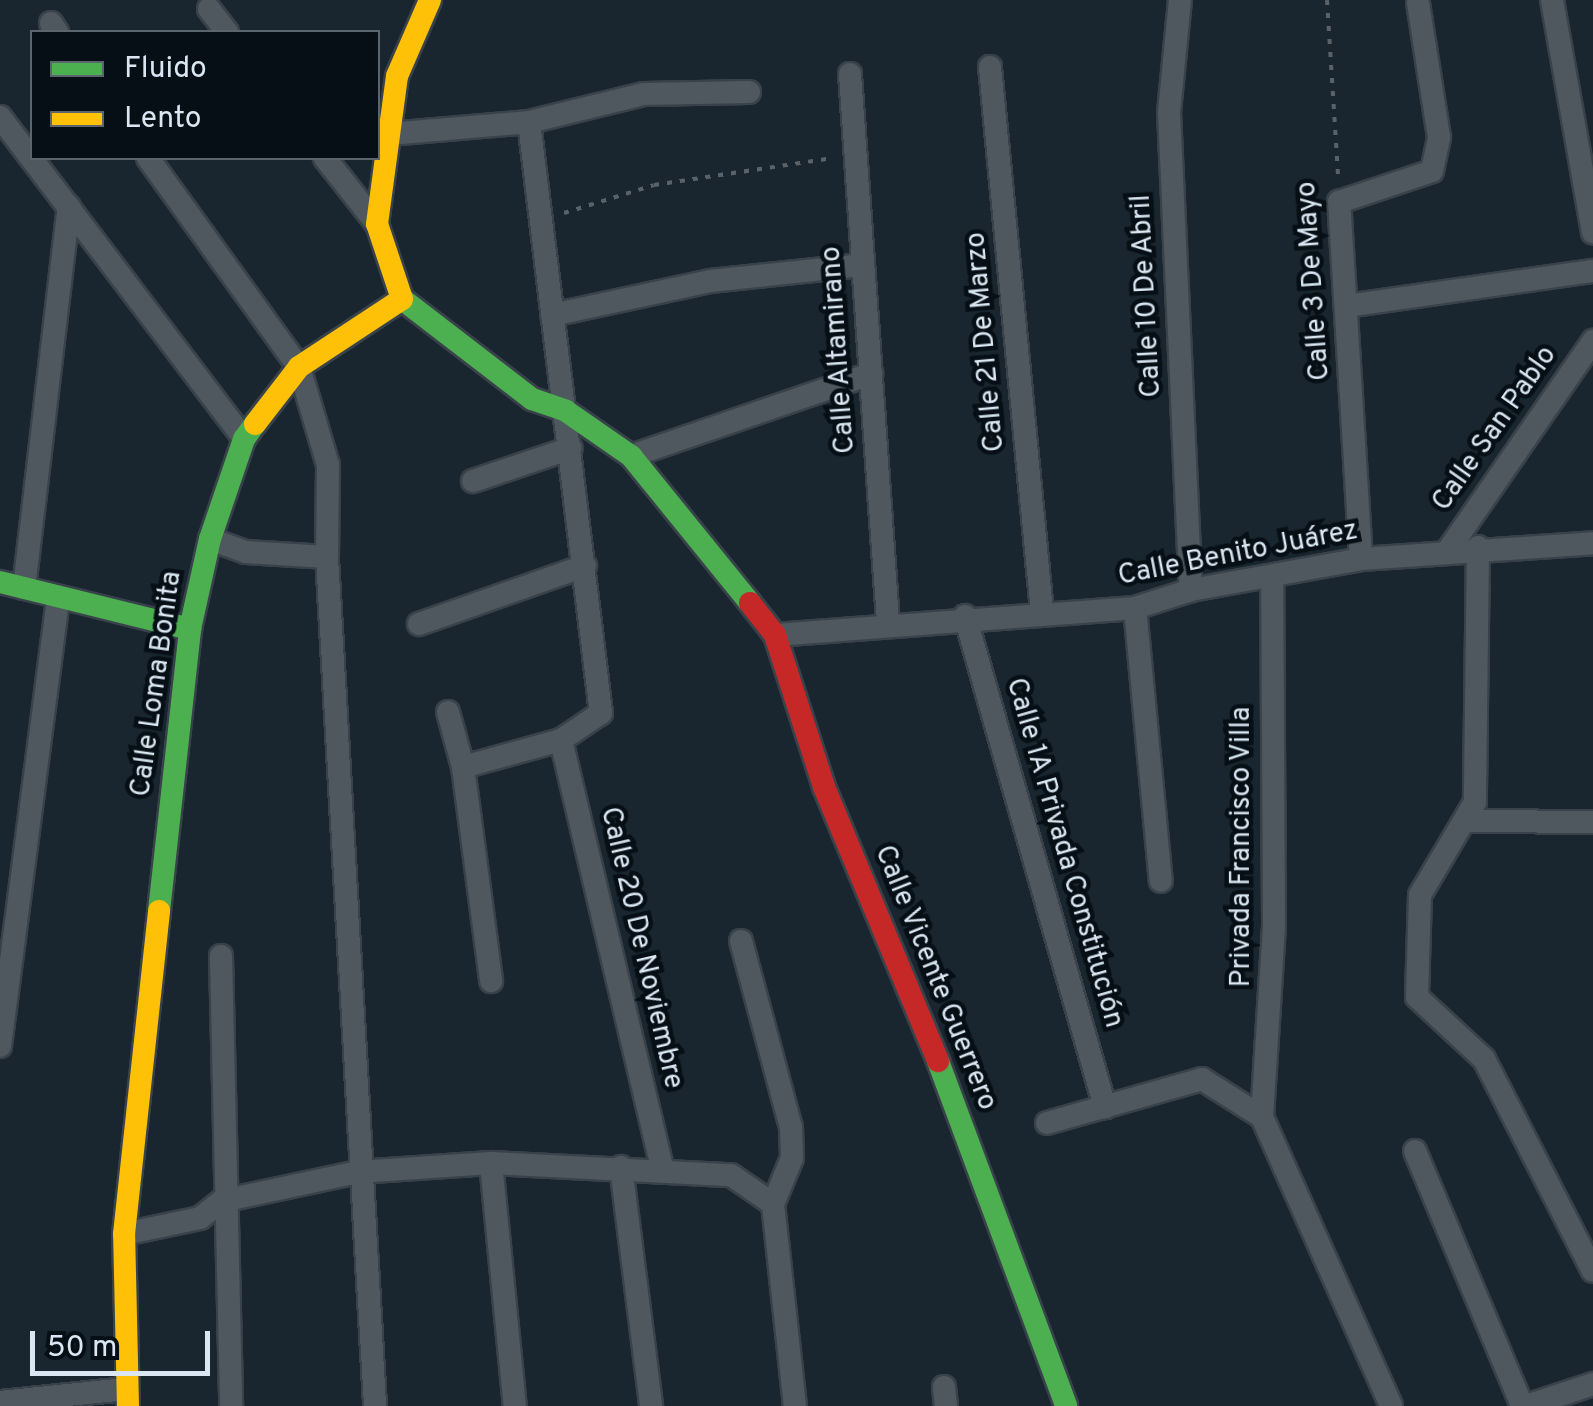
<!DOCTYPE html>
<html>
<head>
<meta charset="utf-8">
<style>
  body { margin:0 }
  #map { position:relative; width:1593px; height:1406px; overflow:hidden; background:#19262f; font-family:Overpass,sans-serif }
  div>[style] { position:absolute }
  .path>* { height:4px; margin-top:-2px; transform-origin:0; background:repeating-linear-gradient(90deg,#5a6269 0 5px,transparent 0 13px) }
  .roads { filter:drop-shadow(2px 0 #39424a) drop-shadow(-2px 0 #39424a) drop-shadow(0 2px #39424a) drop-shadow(0 -2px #39424a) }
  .street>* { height:22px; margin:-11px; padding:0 11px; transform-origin:11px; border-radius:11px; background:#4f585f }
  .fast>* { height:22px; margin:-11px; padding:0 11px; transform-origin:11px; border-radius:11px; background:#4caf50 }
  .slow>* { height:22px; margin:-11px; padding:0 11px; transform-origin:11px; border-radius:11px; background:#ffc107 }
  .jam>* { height:22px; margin:-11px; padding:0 11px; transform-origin:11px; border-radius:11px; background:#c62828 }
  span { translate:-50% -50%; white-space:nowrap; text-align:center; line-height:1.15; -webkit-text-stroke:9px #060f16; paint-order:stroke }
  .street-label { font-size:28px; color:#dae7f2 }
  .legend { position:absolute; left:30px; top:30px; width:350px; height:130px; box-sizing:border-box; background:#060f16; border:2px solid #5b656e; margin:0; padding:12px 18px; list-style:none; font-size:30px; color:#dae7f2 }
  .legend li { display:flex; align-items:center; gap:20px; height:50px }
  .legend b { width:50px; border:2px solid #5b656e }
  .scale { position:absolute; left:30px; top:1331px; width:180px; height:45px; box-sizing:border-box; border:5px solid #dae7f2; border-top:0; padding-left:12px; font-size:30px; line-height:35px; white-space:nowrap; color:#dae7f2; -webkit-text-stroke:8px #060f16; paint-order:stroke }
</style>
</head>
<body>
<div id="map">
  <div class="path">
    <div style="left:1327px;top:0;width:177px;rotate:86.4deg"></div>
    <div style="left:564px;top:213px;width:94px;rotate:-17.3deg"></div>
    <div style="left:654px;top:185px;width:181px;rotate:-8.6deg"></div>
  </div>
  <div class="roads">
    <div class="street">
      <div style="left:1180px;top:0;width:113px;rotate:95.6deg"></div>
      <div style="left:1169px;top:112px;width:479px;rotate:87.4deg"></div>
      <div style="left:1552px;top:0;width:236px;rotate:80deg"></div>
      <div style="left:209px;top:9px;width:29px;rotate:52deg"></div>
      <div style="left:51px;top:23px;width:11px;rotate:56deg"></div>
      <div style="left:990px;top:67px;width:547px;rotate:84.55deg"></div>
      <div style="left:850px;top:74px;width:548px;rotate:86.03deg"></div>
      <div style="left:0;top:117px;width:404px;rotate:52.8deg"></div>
      <div style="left:389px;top:134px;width:141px;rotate:-4.9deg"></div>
      <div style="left:529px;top:122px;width:118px;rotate:-13.7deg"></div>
      <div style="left:644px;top:94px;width:105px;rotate:-1.1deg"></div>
      <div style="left:148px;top:158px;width:258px;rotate:54.2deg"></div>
      <div style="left:299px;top:367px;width:102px;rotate:73.5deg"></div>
      <div style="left:328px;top:465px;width:92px;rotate:90.6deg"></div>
      <div style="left:327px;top:557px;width:850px;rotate:86.76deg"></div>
      <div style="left:325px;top:158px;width:84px;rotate:51.8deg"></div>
      <div style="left:1346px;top:306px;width:249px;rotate:-8.1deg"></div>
      <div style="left:552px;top:315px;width:162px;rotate:-12.1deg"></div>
      <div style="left:710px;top:281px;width:154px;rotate:-6deg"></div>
      <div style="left:631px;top:456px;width:254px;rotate:-18.9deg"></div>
      <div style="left:473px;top:481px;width:103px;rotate:-18.6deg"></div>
      <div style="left:210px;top:539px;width:38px;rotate:20deg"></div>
      <div style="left:246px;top:552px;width:81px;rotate:3.5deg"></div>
      <div style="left:1478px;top:547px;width:255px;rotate:90.7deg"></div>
      <div style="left:1475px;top:802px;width:108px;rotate:120.6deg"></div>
      <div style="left:1420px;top:895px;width:102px;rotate:91.7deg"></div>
      <div style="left:1417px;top:997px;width:91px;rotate:42.8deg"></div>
      <div style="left:1484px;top:1059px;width:238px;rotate:62.8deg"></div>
      <div style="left:1447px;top:552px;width:257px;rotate:-55.3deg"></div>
      <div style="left:1361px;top:559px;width:358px;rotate:-93.5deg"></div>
      <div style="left:1339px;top:202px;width:98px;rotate:-18.4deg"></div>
      <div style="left:1432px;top:171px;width:35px;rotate:-78deg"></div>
      <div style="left:1439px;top:137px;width:136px;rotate:-98.9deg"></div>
      <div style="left:24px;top:588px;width:384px;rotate:-83.3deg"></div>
      <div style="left:1135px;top:608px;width:274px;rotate:84.6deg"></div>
      <div style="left:965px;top:616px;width:511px;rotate:74.09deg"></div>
      <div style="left:419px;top:624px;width:176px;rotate:-19.3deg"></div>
      <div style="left:775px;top:635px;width:361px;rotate:-4.3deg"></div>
      <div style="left:1135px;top:608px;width:59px;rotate:-17.8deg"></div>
      <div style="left:1191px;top:590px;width:173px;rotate:-10.3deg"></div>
      <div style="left:1361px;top:559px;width:233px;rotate:-3.9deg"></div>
      <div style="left:448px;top:712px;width:57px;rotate:74.7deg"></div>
      <div style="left:463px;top:767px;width:216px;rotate:82.5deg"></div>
      <div style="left:561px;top:740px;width:442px;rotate:76.7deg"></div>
      <div style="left:463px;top:767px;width:102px;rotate:-15.4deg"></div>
      <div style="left:561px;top:740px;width:48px;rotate:-34deg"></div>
      <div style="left:601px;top:713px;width:595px;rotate:-96.95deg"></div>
      <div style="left:1465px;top:821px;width:128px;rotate:0.4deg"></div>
      <div style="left:741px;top:941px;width:193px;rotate:75deg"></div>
      <div style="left:791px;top:1127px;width:31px;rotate:88deg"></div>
      <div style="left:792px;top:1158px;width:50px;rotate:112.4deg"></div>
      <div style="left:221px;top:956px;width:450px;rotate:88.7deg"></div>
      <div style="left:0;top:1046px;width:452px;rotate:-82.6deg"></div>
      <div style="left:1262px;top:1117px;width:192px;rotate:-86.4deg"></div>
      <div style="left:1274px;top:925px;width:349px;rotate:-90.3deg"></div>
      <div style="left:1047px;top:1123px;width:161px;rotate:-15.8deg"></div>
      <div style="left:1202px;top:1079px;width:71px;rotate:32.3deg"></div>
      <div style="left:1262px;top:1117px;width:316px;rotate:65.9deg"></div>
      <div style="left:1415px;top:1151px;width:277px;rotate:67.2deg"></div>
      <div style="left:491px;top:1163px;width:244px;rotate:84.4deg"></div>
      <div style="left:621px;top:1167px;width:241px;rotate:82.8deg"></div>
      <div style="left:773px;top:1204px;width:203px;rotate:83.8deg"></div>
      <div style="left:124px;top:1234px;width:78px;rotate:-11.9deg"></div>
      <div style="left:200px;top:1218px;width:28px;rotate:-38deg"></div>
      <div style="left:222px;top:1201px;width:139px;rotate:-12deg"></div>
      <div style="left:358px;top:1172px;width:133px;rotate:-3.9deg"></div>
      <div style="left:491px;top:1163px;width:240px;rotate:2.9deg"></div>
      <div style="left:731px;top:1175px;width:51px;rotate:34.6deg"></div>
      <div style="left:944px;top:1387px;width:19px;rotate:84deg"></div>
      <div style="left:0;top:1402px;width:126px;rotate:-5.9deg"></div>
      <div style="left:1526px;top:1406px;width:71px;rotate:-18.2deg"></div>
    </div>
    <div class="fast">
      <div style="left:402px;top:299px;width:164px;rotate:37.6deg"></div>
      <div style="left:532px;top:399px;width:36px;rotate:19deg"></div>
      <div style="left:566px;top:411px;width:79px;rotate:34.7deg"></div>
      <div style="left:631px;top:456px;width:189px;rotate:51deg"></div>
      <div style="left:0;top:582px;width:196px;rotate:13.9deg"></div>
      <div style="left:159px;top:911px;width:284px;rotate:-83.7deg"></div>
      <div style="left:190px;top:629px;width:92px;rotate:-77.5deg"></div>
      <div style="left:210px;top:539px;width:106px;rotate:-71.2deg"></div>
      <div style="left:244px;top:439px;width:19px;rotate:-54deg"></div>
      <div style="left:938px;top:1061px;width:368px;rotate:69.6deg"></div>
    </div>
    <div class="slow">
      <div style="left:402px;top:299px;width:79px;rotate:-108.4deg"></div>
      <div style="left:377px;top:224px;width:149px;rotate:-82.3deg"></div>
      <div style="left:397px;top:76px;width:83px;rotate:-66.5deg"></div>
      <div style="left:255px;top:424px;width:72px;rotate:-52.3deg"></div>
      <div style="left:299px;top:367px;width:123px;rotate:-33.4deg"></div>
      <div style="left:128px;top:1406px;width:172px;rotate:-91.3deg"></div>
      <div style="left:124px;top:1234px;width:325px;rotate:-83.8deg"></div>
    </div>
    <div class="jam">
      <div style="left:750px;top:603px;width:41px;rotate:52deg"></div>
      <div style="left:775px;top:635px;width:160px;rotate:72.1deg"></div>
      <div style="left:824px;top:787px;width:297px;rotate:67.4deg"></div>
    </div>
  </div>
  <div class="street-label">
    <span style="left:1314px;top:281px;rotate:-94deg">Calle 3 De Mayo</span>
    <span style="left:1147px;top:296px;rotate:-93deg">Calle 10 De Abril</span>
    <span style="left:986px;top:342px;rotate:-95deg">Calle 21 De Marzo</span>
    <span style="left:839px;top:350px;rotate:-94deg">Calle Altamirano</span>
    <span style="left:1495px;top:429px;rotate:-55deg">Calle San Pablo</span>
    <span style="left:1238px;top:554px;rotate:-11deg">Calle Benito Juárez</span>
    <span style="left:157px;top:684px;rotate:-82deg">Calle Loma Bonita</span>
    <span style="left:1242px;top:847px;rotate:-90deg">Privada Francisco Villa</span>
    <span style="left:1064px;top:853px;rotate:74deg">Calle 1A Privada Constitución</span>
    <span style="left:641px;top:948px;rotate:77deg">Calle 20 De Noviembre</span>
    <span style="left:935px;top:978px;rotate:68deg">Calle Vicente Guerrero</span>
  </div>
  <ul class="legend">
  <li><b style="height:12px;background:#4caf50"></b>Fluido</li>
  <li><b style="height:12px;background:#ffc107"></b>Lento</li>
  </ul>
  <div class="scale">50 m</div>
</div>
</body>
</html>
